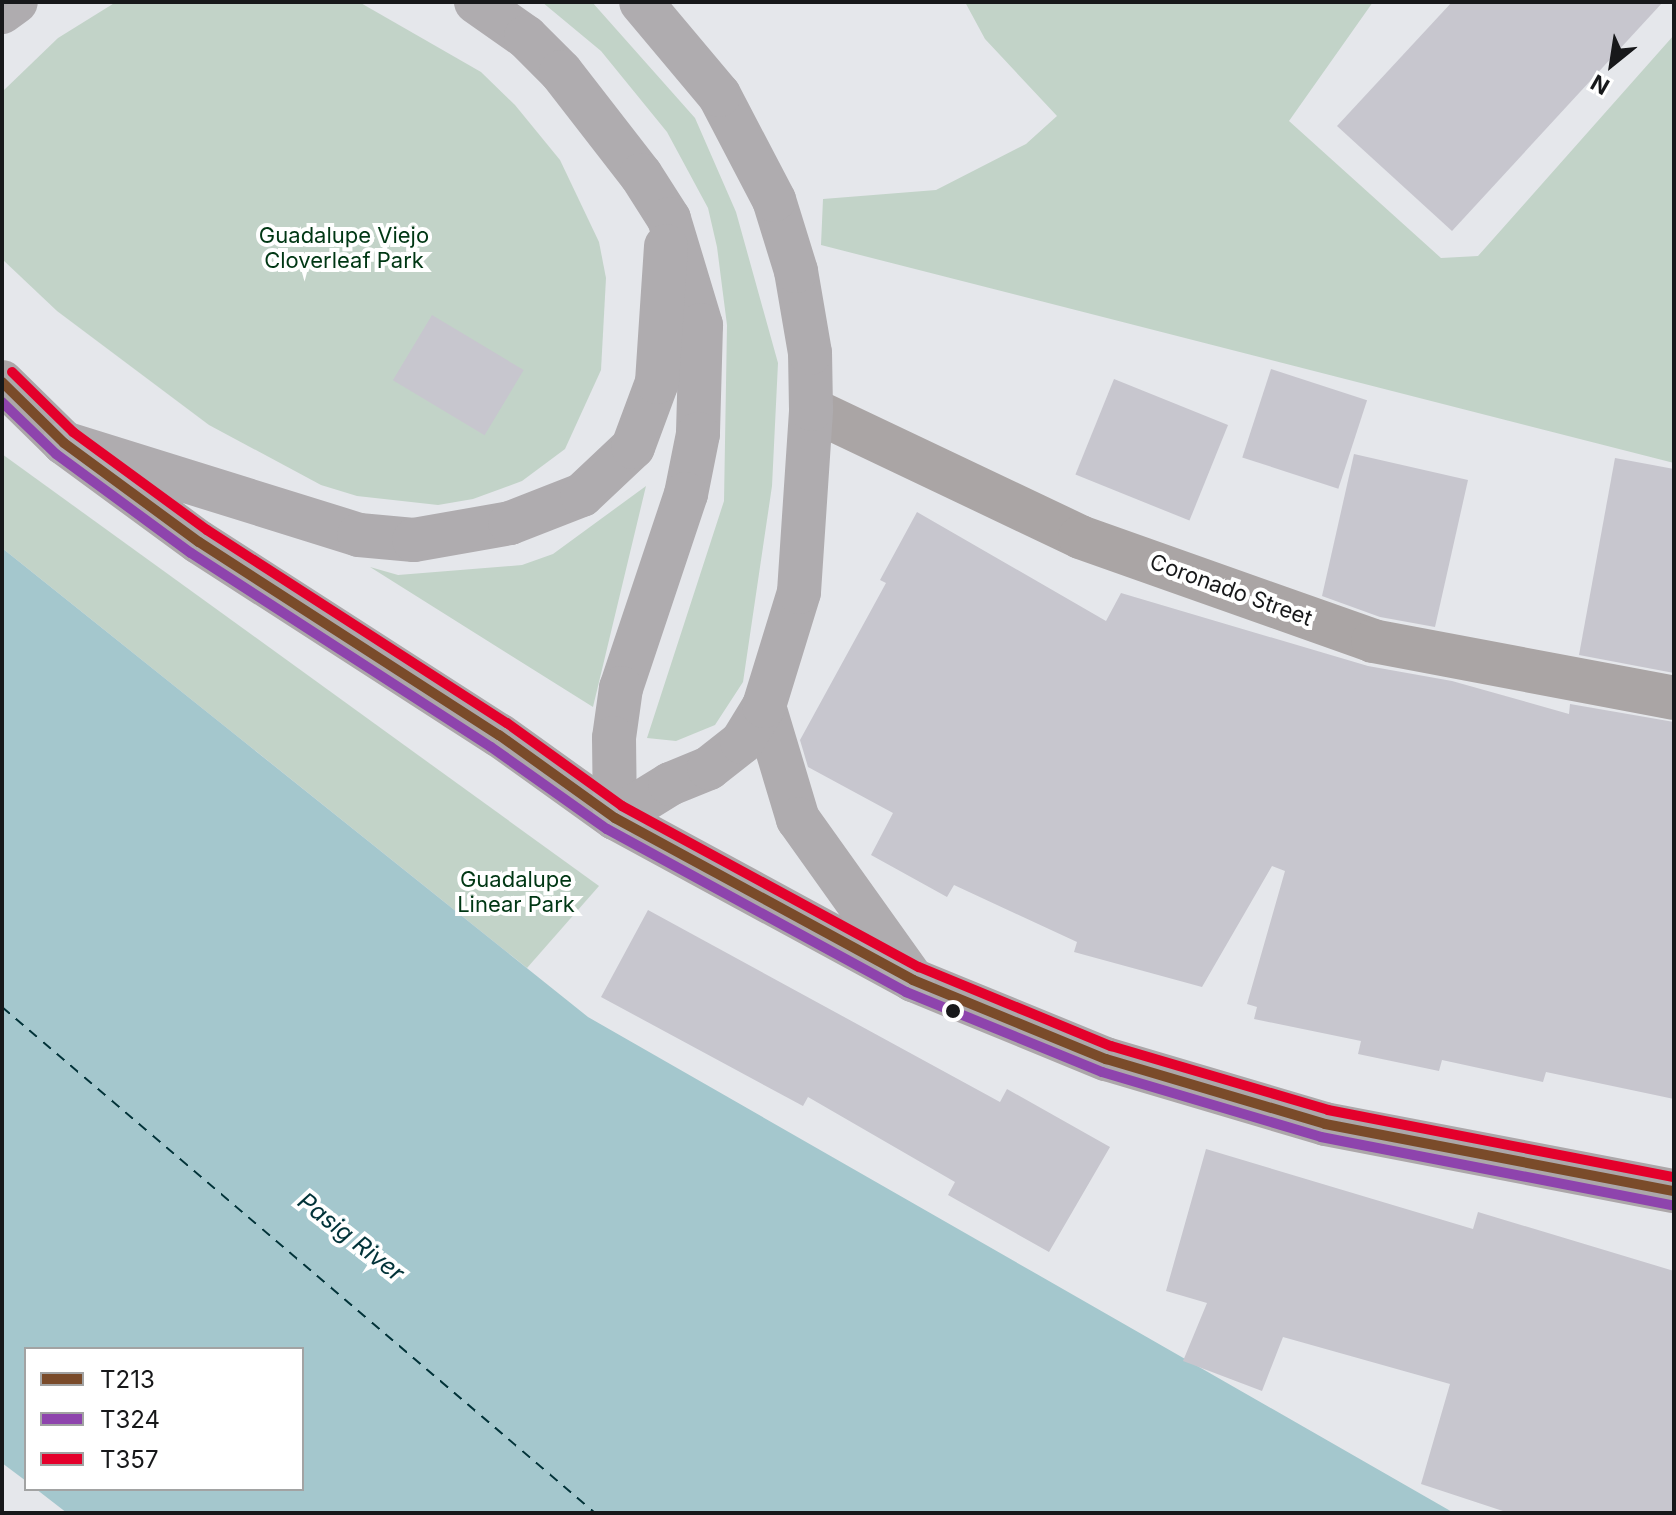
<!DOCTYPE html>
<html>
<head>
<meta charset="utf-8">
<style>
  body { margin:0 }
  #map { position:relative; width:1676px; height:1515px; overflow:hidden; background:#e5e7eb; font-family:Inter,sans-serif }
  div>[style] { position:absolute }
  .green>* { inset:0; background:#c2d3c8 }
  .water>* { inset:0; background:#a4c7cd }
  .ferry>* { height:2px; margin-top:-1px; transform-origin:0; background:repeating-linear-gradient(90deg,#013238 0 10px,transparent 0 18px) }
  .building>* { inset:0; background:#c7c6ce; transform-origin:0 0 }
  .minor>* { height:44px; margin:-22px; padding:0 22px; transform-origin:22px; border-radius:22px; background:#aaa5a5 }
  .major>* { height:44px; margin:-22px; padding:0 22px; transform-origin:22px; border-radius:22px; background:#aca7a9 }
  .highway>* { height:44px; margin:-22px; padding:0 22px; transform-origin:22px; border-radius:22px; background:#afacaf }
  .bus-1>* { height:10px; margin:-5px; padding:0 5px; transform-origin:5px; border-radius:5px; background:#7a4b2a }
  .bus-2>* { height:10px; margin:-5px; padding:0 5px; transform-origin:5px; border-radius:5px; background:#8e44ad }
  .bus-3>* { height:10px; margin:-5px; padding:0 5px; transform-origin:5px; border-radius:5px; background:#e4002b }
  .dots>* { width:22px; height:22px; translate:-50% -50%; box-sizing:border-box; border:4px solid #fff; border-radius:50% }
  span { translate:-50% -50%; white-space:nowrap; text-align:center; line-height:1.15; -webkit-text-stroke:8px #fff; paint-order:stroke }
  .park-label { font-size:22px; color:#003714 }
  .street-label { font-size:22px; color:#17181a }
  .water-label { font-size:24px; color:#013238; font-style:italic }
  .frame { position:absolute; inset:0; border:4px solid #17181a; pointer-events:none }
  .legend { position:absolute; left:24px; top:1347px; width:280px; height:144px; box-sizing:border-box; background:#fff; border:2px solid #a2a3a3; margin:0; padding:10px 14px; list-style:none; font-size:24px; color:#17181a }
  .legend li { display:flex; align-items:center; gap:16px; height:40px }
  .legend b { width:40px; border:2px solid #a2a3a3 }
  .north { position:absolute; left:1572px; top:24px; width:80px; height:80px; -webkit-text-stroke:6px #fff; paint-order:stroke; rotate:210deg; font-size:22px; font-weight:700; line-height:32px; text-align:center; color:#17181a }
  .north::after { content:''; display:block; margin:auto; width:28px; height:36px; background:#17181a; clip-path:polygon(50% 0,100% 100%,50% 72%,0 100%) }
</style>
</head>
<body>
<div id="map">
  <div class="green">
    <div style="clip-path:polygon(116px 2px,359px 2px,481px 72px,515px 105px,560px 160px,599px 242px,606px 278px,601px 370px,565px 449px,522px 481px,473px 499px,438px 505px,357px 496px,321px 485px,209px 425px,57px 311px,2px 259px,2px 92px,58px 38px)"></div>
    <div style="clip-path:polygon(542px 2px,592px 2px,695px 118px,736px 212px,778px 363px,772px 486px,743px 682px,715px 725px,676px 741px,647px 738px,724px 501px,727px 325px,717px 247px,708px 208px,667px 132px,601px 51px)"></div>
    <div style="clip-path:polygon(965px 2px,1373px 2px,1289px 121px,1441px 258px,1478px 256px,1674px 35px,1674px 463px,821px 245px,823px 199px,936px 190px,1026px 144px,1057px 116px,985px 39px)"></div>
    <div style="clip-path:polygon(2px 454px,599px 886px,527px 968px,2px 548px)"></div>
    <div style="clip-path:polygon(646px 486px,593px 707px,370px 567px,398px 575px,522px 565px,553px 554px)"></div>
  </div>
  <div class="water">
    <div style="clip-path:polygon(2px 548px,588px 1017px,1454px 1513px,67px 1513px,36px 1489px,302px 1489px,302px 1349px,26px 1349px,26px 1481px,2px 1463px)"></div>
  </div>
  <div class="ferry">
    <div style="left:2px;top:1007px;width:780px;rotate:40.47deg"></div>
  </div>
  <div class="building">
    <div style="clip-path:polygon(1452px 2px,1663px 2px,1452px 231px,1337px 126px)"></div>
    <div style="left:432px;top:315px;width:107px;height:76px;rotate:31deg"></div>
    <div style="left:1271px;top:369px;width:101px;height:93px;rotate:18deg"></div>
    <div style="left:1114px;top:379px;width:123px;height:103px;rotate:22deg"></div>
    <div style="clip-path:polygon(1354px 454px,1468px 480px,1435px 627px,1380px 617px,1322px 596px)"></div>
    <div style="clip-path:polygon(1615px 458px,1674px 469px,1674px 673px,1579px 655px)"></div>
    <div style="clip-path:polygon(917px 512px,1106px 621px,1121px 593px,1368px 666px,1452px 681px,1569px 714px,1570px 704px,1674px 722px,1674px 1099px,1546px 1072px,1543px 1082px,1442px 1060px,1439px 1071px,1358px 1054px,1361px 1041px,1254px 1019px,1257px 1007px,1247px 1004px,1285px 871px,1272px 866px,1202px 987px,1074px 952px,1077px 942px,954px 885px,947px 897px,871px 855px,893px 813px,808px 767px,800px 740px,886px 583px,880px 580px)"></div>
    <div style="clip-path:polygon(648px 910px,1000px 1102px,1007px 1089px,1110px 1147px,1049px 1252px,948px 1195px,955px 1182px,808px 1097px,803px 1106px,601px 997px)"></div>
    <div style="clip-path:polygon(1206px 1149px,1473px 1229px,1478px 1212px,1674px 1271px,1674px 1513px,1509px 1513px,1421px 1484px,1450px 1384px,1283px 1337px,1262px 1391px,1183px 1361px,1207px 1303px,1166px 1291px)"></div>
  </div>
  <div class="minor">
    <div style="left:811px;top:409px;width:298px;rotate:25.4deg"></div>
    <div style="left:1080px;top:537px;width:311px;rotate:19.5deg"></div>
    <div style="left:1373px;top:641px;width:306px;rotate:10.7deg"></div>
  </div>
  <div class="major">
    <div style="left:2px;top:382px;width:87px;rotate:44.5deg"></div>
    <div style="left:64px;top:443px;width:167px;rotate:36.3deg"></div>
    <div style="left:199px;top:542px;width:357px;rotate:32.8deg"></div>
    <div style="left:499px;top:735px;width:143px;rotate:35.6deg"></div>
    <div style="left:615px;top:818px;width:339px;rotate:28.5deg"></div>
    <div style="left:913px;top:980px;width:209px;rotate:22.3deg"></div>
    <div style="left:1106px;top:1059px;width:228px;rotate:16.5deg"></div>
    <div style="left:1325px;top:1124px;width:355px;rotate:10.9deg"></div>
  </div>
  <div class="highway">
    <div style="left:476px;top:2px;width:61px;rotate:35deg"></div>
    <div style="left:526px;top:37px;width:49px;rotate:45deg"></div>
    <div style="left:561px;top:72px;width:130px;rotate:52.2deg"></div>
    <div style="left:641px;top:175px;width:52px;rotate:57.5deg"></div>
    <div style="left:669px;top:219px;width:111px;rotate:73.2deg"></div>
    <div style="left:701px;top:325px;width:109px;rotate:91.6deg"></div>
    <div style="left:698px;top:434px;width:61px;rotate:101.3deg"></div>
    <div style="left:686px;top:494px;width:205px;rotate:108.5deg"></div>
    <div style="left:621px;top:688px;width:50px;rotate:98deg"></div>
    <div style="left:614px;top:738px;width:80px;rotate:89.3deg"></div>
    <div style="left:2px;top:12px;width:17px;rotate:-36deg"></div>
    <div style="left:64px;top:443px;width:309px;rotate:17.3deg"></div>
    <div style="left:359px;top:535px;width:55px;rotate:5.2deg"></div>
    <div style="left:414px;top:540px;width:97px;rotate:-10deg"></div>
    <div style="left:510px;top:523px;width:77px;rotate:-21.3deg"></div>
    <div style="left:582px;top:495px;width:70px;rotate:-43.3deg"></div>
    <div style="left:633px;top:447px;width:69px;rotate:-69.7deg"></div>
    <div style="left:657px;top:382px;width:136px;rotate:-86.2deg"></div>
    <div style="left:764px;top:706px;width:118px;rotate:73.3deg"></div>
    <div style="left:798px;top:819px;width:198px;rotate:54.5deg"></div>
    <div style="left:615px;top:818px;width:65px;rotate:-31.7deg"></div>
    <div style="left:670px;top:784px;width:42px;rotate:-22.3deg"></div>
    <div style="left:709px;top:768px;width:42px;rotate:-38.2deg"></div>
    <div style="left:742px;top:742px;width:42px;rotate:-58.6deg"></div>
    <div style="left:764px;top:706px;width:119px;rotate:-72.9deg"></div>
    <div style="left:799px;top:592px;width:183px;rotate:-86.2deg"></div>
    <div style="left:811px;top:409px;width:56px;rotate:-91deg"></div>
    <div style="left:810px;top:353px;width:83px;rotate:-99.7deg"></div>
    <div style="left:796px;top:271px;width:74px;rotate:-107.2deg"></div>
    <div style="left:774px;top:200px;width:119px;rotate:-117.6deg"></div>
    <div style="left:719px;top:95px;width:121px;rotate:-130deg"></div>
  </div>
  <div class="bus-1">
    <div style="left:2px;top:382px;width:87px;rotate:44.5deg"></div>
    <div style="left:64px;top:443px;width:167px;rotate:36.3deg"></div>
    <div style="left:199px;top:542px;width:357px;rotate:32.8deg"></div>
    <div style="left:499px;top:735px;width:143px;rotate:35.6deg"></div>
    <div style="left:615px;top:818px;width:339px;rotate:28.5deg"></div>
    <div style="left:913px;top:980px;width:209px;rotate:22.3deg"></div>
    <div style="left:1106px;top:1059px;width:228px;rotate:16.5deg"></div>
    <div style="left:1325px;top:1124px;width:355px;rotate:10.9deg"></div>
  </div>
  <div class="bus-2">
    <div style="left:2px;top:402px;width:75px;rotate:43.9deg"></div>
    <div style="left:56px;top:454px;width:167px;rotate:36.3deg"></div>
    <div style="left:191px;top:553px;width:357px;rotate:32.9deg"></div>
    <div style="left:491px;top:747px;width:142px;rotate:35.3deg"></div>
    <div style="left:607px;top:829px;width:341px;rotate:28.6deg"></div>
    <div style="left:906px;top:992px;width:212px;rotate:22.2deg"></div>
    <div style="left:1102px;top:1072px;width:228px;rotate:16.5deg"></div>
    <div style="left:1321px;top:1137px;width:357px;rotate:11deg"></div>
  </div>
  <div class="bus-3">
    <div style="left:12px;top:372px;width:86px;rotate:44.5deg"></div>
    <div style="left:73px;top:432px;width:166px;rotate:36.2deg"></div>
    <div style="left:207px;top:530px;width:357px;rotate:32.8deg"></div>
    <div style="left:507px;top:723px;width:142px;rotate:35.8deg"></div>
    <div style="left:622px;top:806px;width:338px;rotate:28.5deg"></div>
    <div style="left:919px;top:967px;width:208px;rotate:22.4deg"></div>
    <div style="left:1111px;top:1046px;width:226px;rotate:16.4deg"></div>
    <div style="left:1328px;top:1110px;width:352px;rotate:11deg"></div>
  </div>
  <div class="dots">
    <div style="left:953px;top:1011px;background:#17181a"></div>
  </div>
  <div class="park-label">
    <span style="left:344px;top:248px">Guadalupe Viejo<br>Cloverleaf Park</span>
    <span style="left:516px;top:892px">Guadalupe<br>Linear Park</span>
  </div>
  <div class="street-label">
    <span style="left:1231px;top:590px;rotate:20deg">Coronado Street</span>
  </div>
  <div class="water-label">
    <span style="left:351px;top:1237px;rotate:38deg">Pasig River</span>
  </div>
  <div class="frame"></div>
  <ul class="legend">
  <li><b style="height:10px;background:#7a4b2a"></b>T213</li>
  <li><b style="height:10px;background:#8e44ad"></b>T324</li>
  <li><b style="height:10px;background:#e4002b"></b>T357</li>
  </ul>
  <div class="north">N</div>
</div>
</body>
</html>
